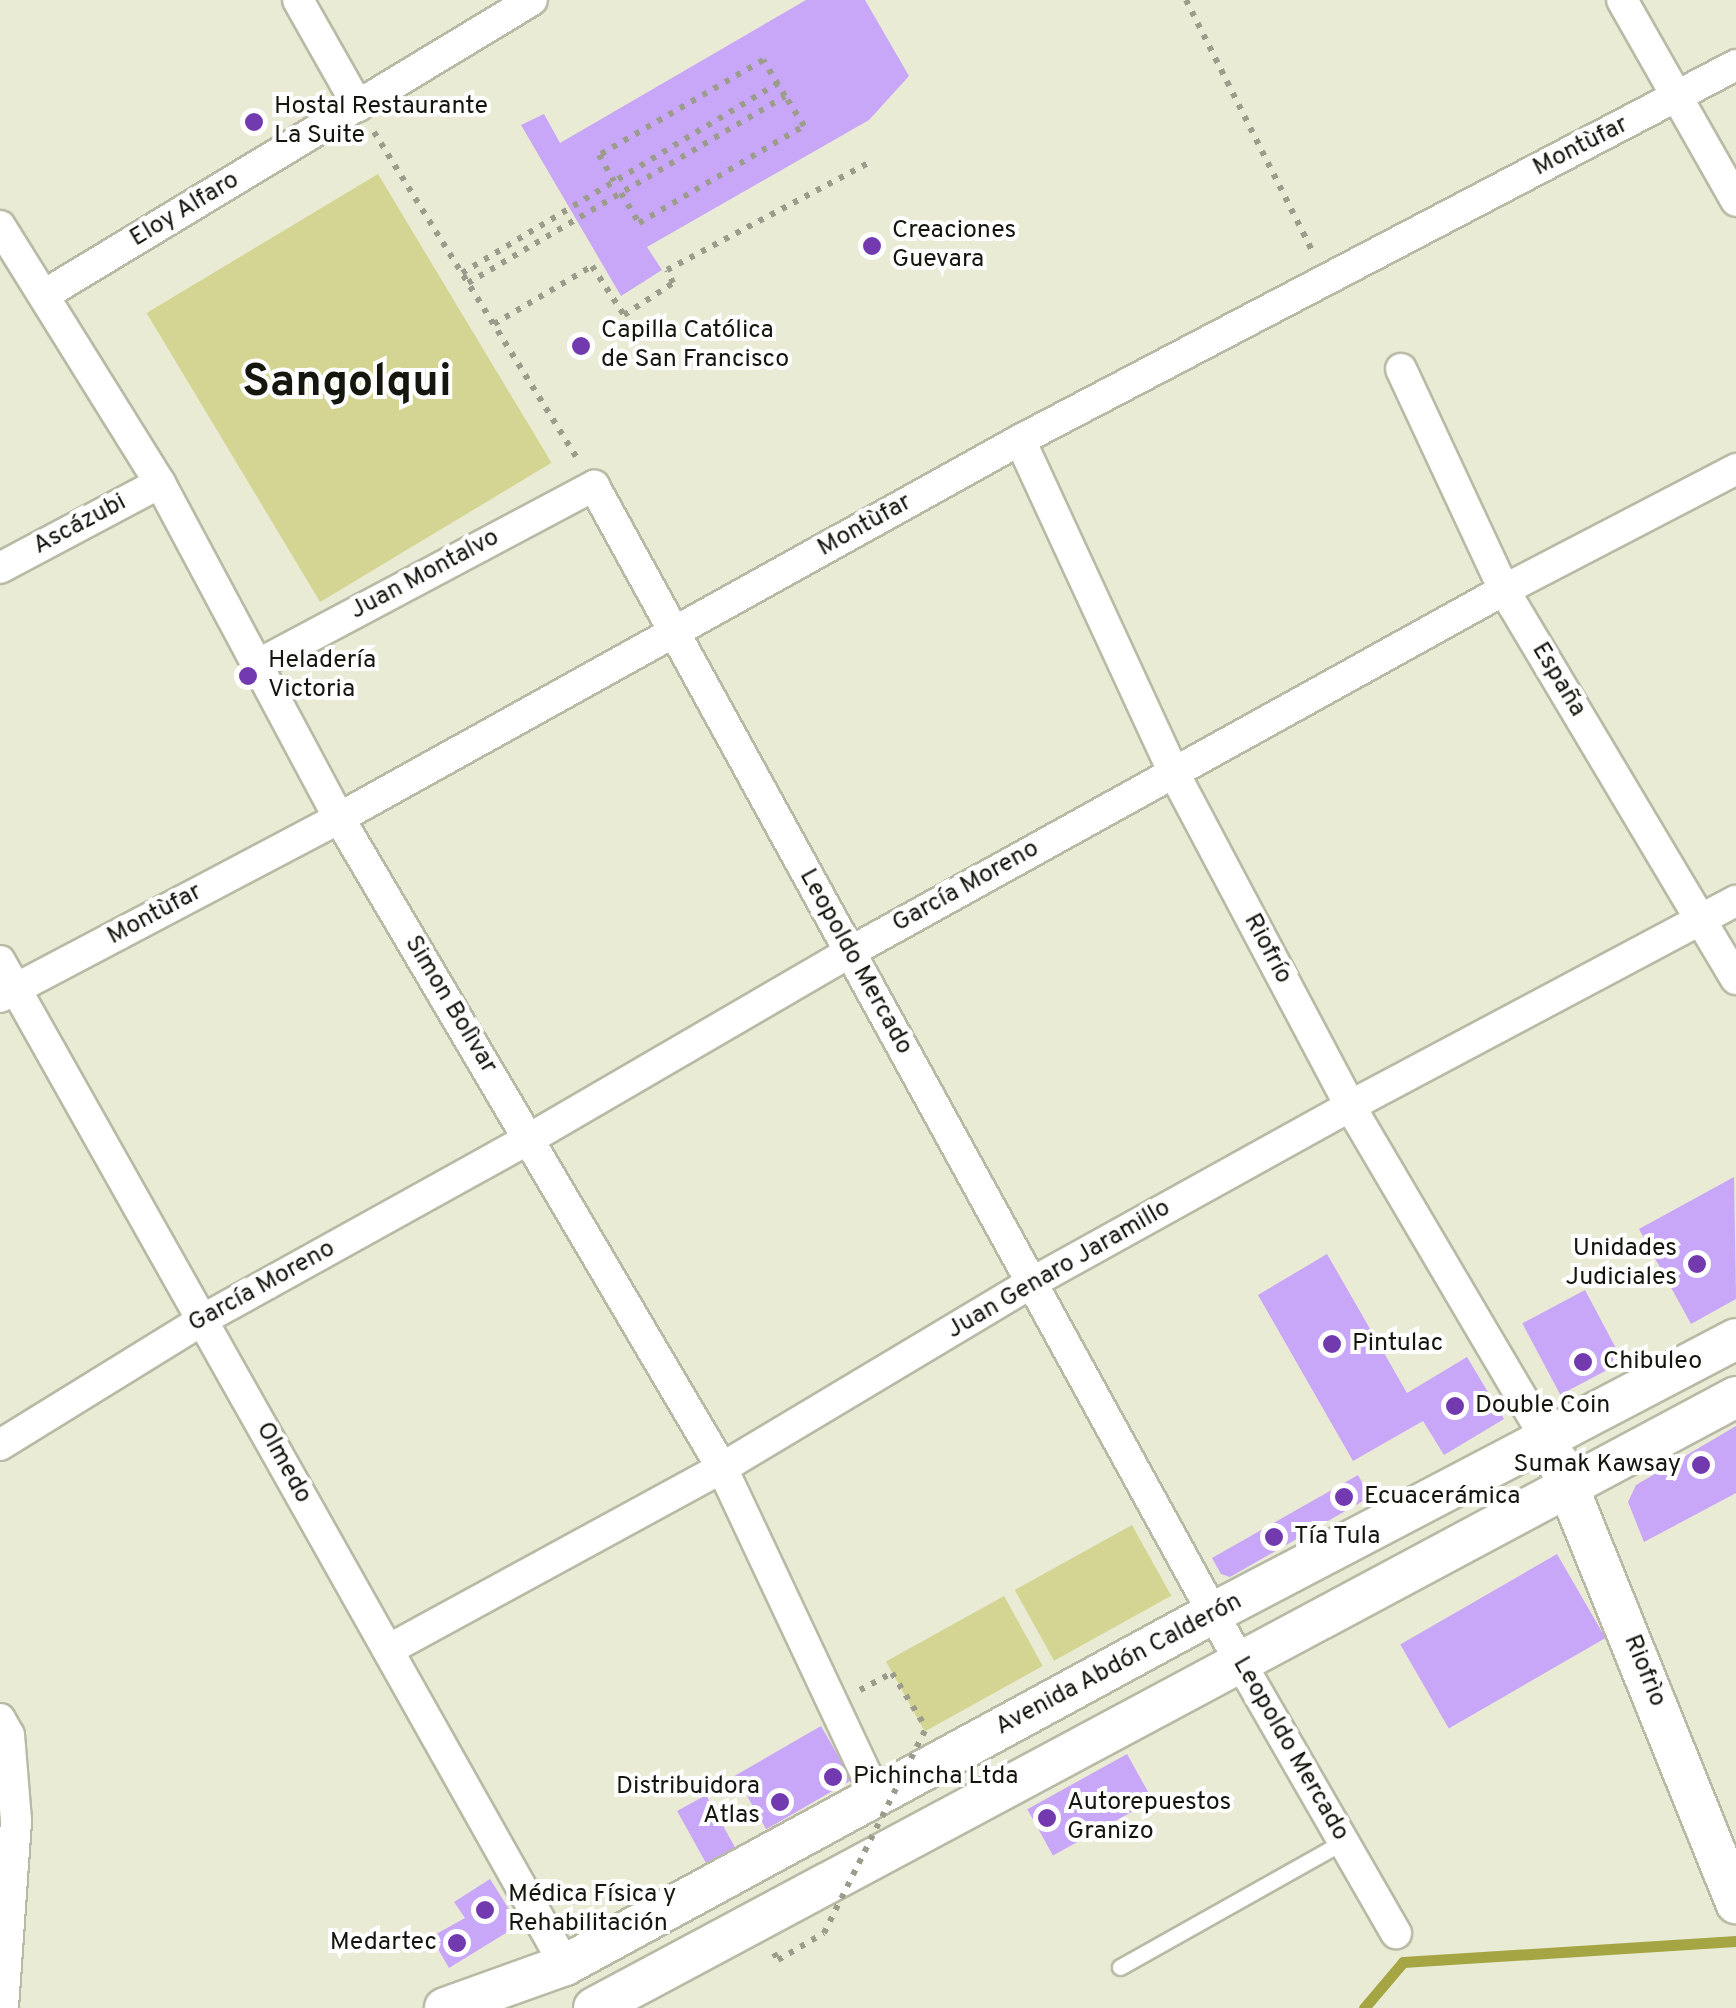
<!DOCTYPE html>
<html>
<head>
<meta charset="utf-8">
<style>
  body { margin:0 }
  #map { position:relative; width:1736px; height:2008px; overflow:hidden; background:#eaebd5; font-family:Overpass,sans-serif }
  div>[style] { position:absolute }
  .green>* { inset:0; background:#d4d592; transform-origin:0 0 }
  .stream>* { height:11px; margin:-5.5px; padding:0 5.5px; transform-origin:5.5px; border-radius:5.5px; background:#a5a544 }
  .building>* { inset:0; background:#c8a6f8; transform-origin:0 0 }
  .path>* { height:6px; margin-top:-3px; transform-origin:0; background:repeating-linear-gradient(90deg,#9b9c8b 0 5px,transparent 0 13px) }
  .roads { filter:drop-shadow(2px 0 #b9baa5) drop-shadow(-2px 0 #b9baa5) drop-shadow(0 2px #b9baa5) drop-shadow(0 -2px #b9baa5) }
  .lane>* { height:15px; margin:-7.5px; padding:0 7.5px; transform-origin:7.5px; border-radius:7.5px; background:#fff }
  .street>* { height:30px; margin:-15px; padding:0 15px; transform-origin:15px; border-radius:15px; background:#fff }
  .secondary>* { height:40px; margin:-20px; padding:0 20px; transform-origin:20px; border-radius:20px; background:#fff }
  .path-bridge>* { height:6px; margin-top:-3px; transform-origin:0; background:repeating-linear-gradient(90deg,#9b9c8b 0 5px,transparent 0 13px) }
  .dots>* { width:28px; height:28px; translate:-50% -50%; box-sizing:border-box; border:5px solid #fff; border-radius:50% }
  span { translate:-50% -50%; white-space:nowrap; text-align:center; line-height:1.15; -webkit-text-stroke:8px #fff; paint-order:stroke }
  .poi-label { font-size:25px; color:#15160e }
  .left { translate:0 -50%; text-align:left }
  .right { translate:-100% -50%; text-align:right }
  .street-label { font-size:25px; color:#15160e }
  .town-label { font-size:45px; color:#15160e; font-weight:700 }
</style>
</head>
<body>
<div id="map">
  <div class="green">
    <div style="left:378px;top:174px;width:337px;height:270px;rotate:59deg"></div>
    <div style="left:1132px;top:1525px;width:81px;height:134px;rotate:61deg"></div>
    <div style="left:1004px;top:1596px;width:80px;height:135px;rotate:61deg"></div>
  </div>
  <div class="stream">
    <div style="left:1364px;top:2008px;width:60px;rotate:-49.7deg"></div>
    <div style="left:1403px;top:1962px;width:334px;rotate:-3.6deg"></div>
  </div>
  <div class="building">
    <div style="clip-path:polygon(806px 0,865px 0,909px 76px,869px 120px,647px 247px,662px 270px,621px 296px,521px 125px,544px 114px,560px 143px)"></div>
    <div style="clip-path:polygon(1734px 1177px,1736px 1299px,1691px 1324px,1639px 1229px)"></div>
    <div style="clip-path:polygon(1327px 1254px,1407px 1393px,1467px 1357px,1504px 1419px,1444px 1455px,1423px 1421px,1353px 1461px,1258px 1295px)"></div>
    <div style="left:1585px;top:1290px;width:81px;height:71px;rotate:62deg"></div>
    <div style="clip-path:polygon(1736px 1426px,1736px 1493px,1644px 1542px,1628px 1502px,1636px 1485px)"></div>
    <div style="clip-path:polygon(1358px 1475px,1370px 1497px,1230px 1577px,1221px 1574px,1212px 1558px)"></div>
    <div style="left:1557px;top:1554px;width:97px;height:181px;rotate:60deg"></div>
    <div style="left:821px;top:1726px;width:62px;height:99px;rotate:60deg"></div>
    <div style="left:1127px;top:1754px;width:53px;height:114px;rotate:61deg"></div>
    <div style="left:706px;top:1795px;width:60px;height:33px;rotate:61deg"></div>
    <div style="clip-path:polygon(490px 1879px,519px 1925px,449px 1968px,431px 1937px,465px 1918px,454px 1902px)"></div>
  </div>
  <div class="path">
    <div style="left:1186px;top:0;width:284px;rotate:63.3deg"></div>
    <div style="left:374px;top:132px;width:388px;rotate:58.1deg"></div>
    <div style="left:621px;top:193px;width:35px;rotate:59deg"></div>
    <div style="left:639px;top:223px;width:191px;rotate:-30.5deg"></div>
    <div style="left:804px;top:126px;width:36px;rotate:-122deg"></div>
    <div style="left:462px;top:273px;width:369px;rotate:-31deg"></div>
    <div style="left:468px;top:283px;width:368px;rotate:-30.5deg"></div>
    <div style="left:785px;top:96px;width:42px;rotate:-121.4deg"></div>
    <div style="left:763px;top:60px;width:190px;rotate:149.9deg"></div>
    <div style="left:599px;top:155px;width:30px;rotate:60deg"></div>
    <div style="left:494px;top:324px;width:114px;rotate:-30.6deg"></div>
    <div style="left:592px;top:266px;width:59px;rotate:56.9deg"></div>
    <div style="left:624px;top:315px;width:59px;rotate:-33.1deg"></div>
    <div style="left:673px;top:283px;width:14px;rotate:-115deg"></div>
    <div style="left:667px;top:270px;width:232px;rotate:-28deg"></div>
    <div style="left:860px;top:1690px;width:36px;rotate:-28deg"></div>
    <div style="left:892px;top:1673px;width:62px;rotate:58.1deg"></div>
    <div style="left:774px;top:1953px;width:8px;rotate:60deg"></div>
    <div style="left:778px;top:1960px;width:53px;rotate:-30.4deg"></div>
  </div>
  <div class="roads">
    <div class="lane">
      <div style="left:1120px;top:1967px;width:256px;rotate:-29.3deg"></div>
    </div>
    <div class="street">
      <div style="left:298px;top:0;width:122px;rotate:60.5deg"></div>
      <div style="left:1622px;top:0;width:231px;rotate:60.4deg"></div>
      <div style="left:0;top:226px;width:303px;rotate:58.1deg"></div>
      <div style="left:160px;top:483px;width:380px;rotate:61.9deg"></div>
      <div style="left:339px;top:818px;width:754px;rotate:59.49deg"></div>
      <div style="left:722px;top:1468px;width:362px;rotate:64.8deg"></div>
      <div style="left:44px;top:295px;width:570px;rotate:-31.15deg"></div>
      <div style="left:1401px;top:369px;width:244px;rotate:65deg"></div>
      <div style="left:1504px;top:590px;width:453px;rotate:59.2deg"></div>
      <div style="left:1020px;top:440px;width:367px;rotate:65.2deg"></div>
      <div style="left:1174px;top:773px;width:377px;rotate:62.1deg"></div>
      <div style="left:1350px;top:1106px;width:389px;rotate:59.5deg"></div>
      <div style="left:0;top:568px;width:181px;rotate:-28deg"></div>
      <div style="left:257px;top:665px;width:382px;rotate:-28deg"></div>
      <div style="left:594px;top:486px;width:1342px;rotate:61.22deg"></div>
      <div style="left:1240px;top:1662px;width:313px;rotate:60.1deg"></div>
      <div style="left:0;top:961px;width:1152px;rotate:60.63deg"></div>
      <div style="left:0;top:997px;width:383px;rotate:-27.8deg"></div>
      <div style="left:339px;top:818px;width:779px;rotate:-29.03deg"></div>
      <div style="left:1020px;top:440px;width:808px;rotate:-27.64deg"></div>
      <div style="left:0;top:1445px;width:238px;rotate:-31.7deg"></div>
      <div style="left:202px;top:1320px;width:374px;rotate:-29deg"></div>
      <div style="left:529px;top:1139px;width:371px;rotate:-30.2deg"></div>
      <div style="left:850px;top:952px;width:748px;rotate:-28.97deg"></div>
      <div style="left:1504px;top:590px;width:262px;rotate:-27.5deg"></div>
      <div style="left:388px;top:1650px;width:380px;rotate:-28.6deg"></div>
      <div style="left:722px;top:1468px;width:360px;rotate:-30.9deg"></div>
      <div style="left:1031px;top:1283px;width:365px;rotate:-29deg"></div>
      <div style="left:1350px;top:1106px;width:437px;rotate:-28deg"></div>
      <div style="left:0;top:1719px;width:18px;rotate:61deg"></div>
      <div style="left:9px;top:1735px;width:86px;rotate:85.3deg"></div>
      <div style="left:16px;top:1821px;width:187px;rotate:94deg"></div>
    </div>
    <div class="secondary">
      <div style="left:1558px;top:1462px;width:476px;rotate:68deg"></div>
      <div style="left:445px;top:2008px;width:127px;rotate:-19.7deg"></div>
      <div style="left:565px;top:1965px;width:737px;rotate:-28.51deg"></div>
      <div style="left:1213px;top:1613px;width:590px;rotate:-27.65deg"></div>
      <div style="left:594px;top:2008px;width:1295px;rotate:-28.15deg"></div>
    </div>
  </div>
  <div class="path-bridge">
    <div style="left:824px;top:1933px;width:229px;rotate:-63.5deg"></div>
  </div>
  <div class="dots">
    <div style="left:254px;top:122px;background:#733ab0"></div>
    <div style="left:872px;top:246px;background:#733ab0"></div>
    <div style="left:581px;top:346px;background:#733ab0"></div>
    <div style="left:248px;top:676px;background:#733ab0"></div>
    <div style="left:1697px;top:1264px;background:#733ab0"></div>
    <div style="left:1332px;top:1344px;background:#733ab0"></div>
    <div style="left:1583px;top:1362px;background:#733ab0"></div>
    <div style="left:1455px;top:1406px;background:#733ab0"></div>
    <div style="left:1701px;top:1465px;background:#733ab0"></div>
    <div style="left:1344px;top:1497px;background:#733ab0"></div>
    <div style="left:1274px;top:1537px;background:#733ab0"></div>
    <div style="left:833px;top:1777px;background:#733ab0"></div>
    <div style="left:780px;top:1802px;background:#733ab0"></div>
    <div style="left:1047px;top:1818px;background:#733ab0"></div>
    <div style="left:485px;top:1910px;background:#733ab0"></div>
    <div style="left:457px;top:1943px;background:#733ab0"></div>
  </div>
  <div class="poi-label">
    <span class="left" style="left:274px;top:122px">Hostal Restaurante<br>La Suite</span>
    <span class="left" style="left:892px;top:246px">Creaciones<br>Guevara</span>
    <span class="left" style="left:601px;top:346px">Capilla Católica<br>de San Francisco</span>
    <span class="left" style="left:268px;top:676px">Heladería<br>Victoria</span>
    <span class="right" style="left:1677px;top:1264px">Unidades<br>Judiciales</span>
    <span class="left" style="left:1352px;top:1344px">Pintulac</span>
    <span class="left" style="left:1603px;top:1362px">Chibuleo</span>
    <span class="left" style="left:1475px;top:1406px">Double Coin</span>
    <span class="right" style="left:1681px;top:1465px">Sumak Kawsay</span>
    <span class="left" style="left:1364px;top:1497px">Ecuacerámica</span>
    <span class="left" style="left:1294px;top:1537px">Tía Tula</span>
    <span class="left" style="left:853px;top:1777px">Pichincha Ltda</span>
    <span class="right" style="left:760px;top:1802px">Distribuidora<br>Atlas</span>
    <span class="left" style="left:1067px;top:1818px">Autorepuestos<br>Granizo</span>
    <span class="left" style="left:508px;top:1910px">Médica Física y<br>Rehabilitación</span>
    <span class="right" style="left:437px;top:1943px">Medartec</span>
  </div>
  <div class="street-label">
    <span style="left:1581px;top:147px;rotate:-27deg">Montùfar</span>
    <span style="left:185px;top:210px;rotate:-31deg">Eloy Alfaro</span>
    <span style="left:80px;top:525px;rotate:-28deg">Ascázubi</span>
    <span style="left:865px;top:526px;rotate:-29deg">Montùfar</span>
    <span style="left:425px;top:575px;rotate:-28deg">Juan Montalvo</span>
    <span style="left:1558px;top:680px;rotate:59deg">España</span>
    <span style="left:966px;top:887px;rotate:-29deg">García Moreno</span>
    <span style="left:155px;top:915px;rotate:-28deg">Montùfar</span>
    <span style="left:1267px;top:949px;rotate:62deg">Riofrío</span>
    <span style="left:855px;top:962px;rotate:61deg">Leopoldo Mercado</span>
    <span style="left:450px;top:1005px;rotate:59deg">Simon Bolìvar</span>
    <span style="left:1059px;top:1270px;rotate:-30deg">Juan Genaro Jaramillo</span>
    <span style="left:262px;top:1287px;rotate:-29deg">García Moreno</span>
    <span style="left:283px;top:1463px;rotate:61deg">Olmedo</span>
    <span style="left:1119px;top:1665px;rotate:-28deg">Avenida Abdón Calderón</span>
    <span style="left:1644px;top:1671px;rotate:68deg">Riofrìo</span>
    <span style="left:1290px;top:1749px;rotate:60deg">Leopoldo Mercado</span>
  </div>
  <div class="town-label">
    <span style="left:347px;top:384px">Sangolqui</span>
  </div>
</div>
</body>
</html>
